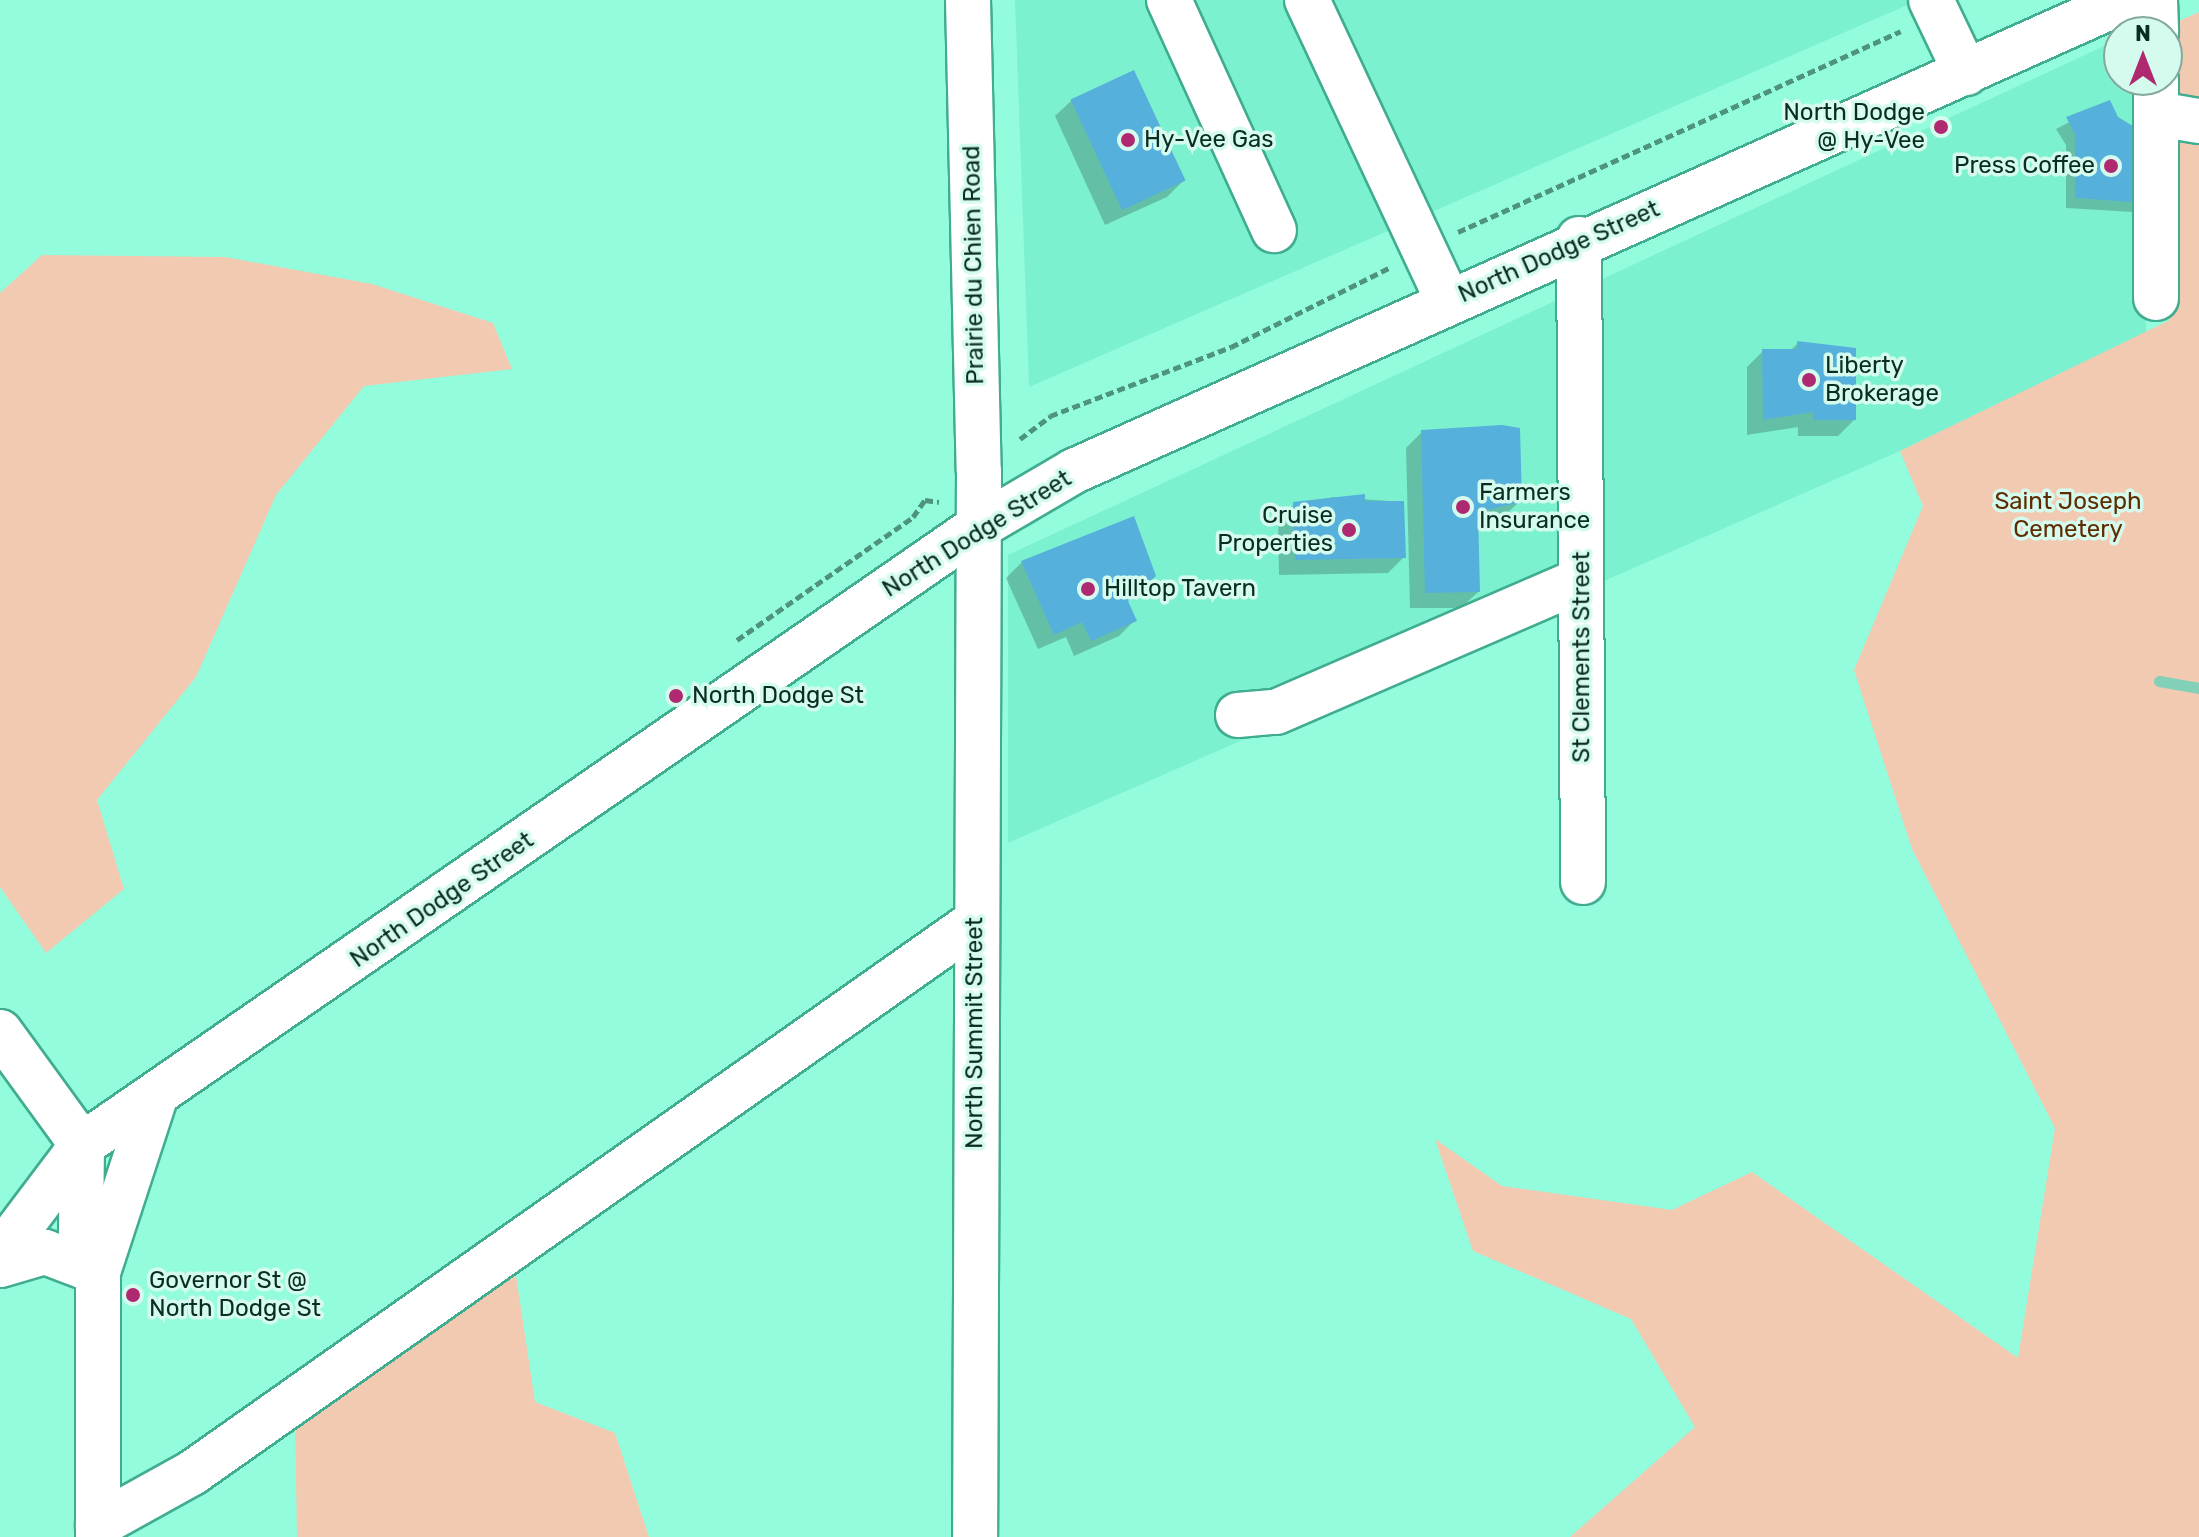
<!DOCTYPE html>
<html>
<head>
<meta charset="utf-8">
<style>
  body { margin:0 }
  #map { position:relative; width:2199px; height:1537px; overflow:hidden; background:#93fcdd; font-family:Rubik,sans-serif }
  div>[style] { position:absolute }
  .built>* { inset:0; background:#7cf1d0 }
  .green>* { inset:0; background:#f2c9b1 }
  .shadow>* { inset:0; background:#0003 }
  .stream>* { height:11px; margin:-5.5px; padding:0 5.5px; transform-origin:5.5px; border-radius:5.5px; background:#82d0b8 }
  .building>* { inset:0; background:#56b0dc; transform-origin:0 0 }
  .path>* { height:5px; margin-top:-2.5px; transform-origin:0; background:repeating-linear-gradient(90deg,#4e937f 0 8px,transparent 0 12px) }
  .roads { filter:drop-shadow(2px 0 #40ac90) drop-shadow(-2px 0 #40ac90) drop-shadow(0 2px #40ac90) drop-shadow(0 -2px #40ac90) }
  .minor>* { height:44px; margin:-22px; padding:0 22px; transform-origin:22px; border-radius:22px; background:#fff }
  .major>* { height:44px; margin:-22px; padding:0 22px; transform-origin:22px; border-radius:22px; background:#fff }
  .dots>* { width:22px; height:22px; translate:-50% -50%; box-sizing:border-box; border:4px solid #d5fbee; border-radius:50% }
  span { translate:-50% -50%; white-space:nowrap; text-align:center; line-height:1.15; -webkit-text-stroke:7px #d5fbee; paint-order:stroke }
  .poi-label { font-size:24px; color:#092c23 }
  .right { translate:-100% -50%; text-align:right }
  .left { translate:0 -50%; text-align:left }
  .street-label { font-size:24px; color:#092c23 }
  .park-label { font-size:24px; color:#5f2b00 }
  .north { position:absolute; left:2103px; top:16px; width:80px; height:80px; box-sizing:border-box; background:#d5fbee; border:2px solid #83a89d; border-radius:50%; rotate:0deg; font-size:22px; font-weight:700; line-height:32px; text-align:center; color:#092c23 }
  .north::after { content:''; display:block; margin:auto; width:28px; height:36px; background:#ae2970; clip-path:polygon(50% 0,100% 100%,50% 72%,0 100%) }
</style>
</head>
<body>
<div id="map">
  <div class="built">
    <div style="clip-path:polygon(1015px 0,1919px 0,1029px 387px)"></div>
    <div style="clip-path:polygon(2119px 39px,2119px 80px,2146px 80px,2146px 333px,1900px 451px,1008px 843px,1008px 555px)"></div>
  </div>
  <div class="green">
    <div style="clip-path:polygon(2199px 12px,2199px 1537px,1570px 1537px,1695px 1427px,1631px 1319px,1473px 1251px,1435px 1139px,1502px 1186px,1672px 1210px,1752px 1172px,2018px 1358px,2055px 1128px,1912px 849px,1854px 670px,1923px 506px,1900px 451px,2170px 320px,2172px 24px)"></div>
    <div style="clip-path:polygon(42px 255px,225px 257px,372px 284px,493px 323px,512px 369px,364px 386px,276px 495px,196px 677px,97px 800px,124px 889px,46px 953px,0 887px,0 293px)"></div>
    <div style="clip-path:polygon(515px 1269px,535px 1402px,615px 1433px,649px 1537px,297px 1537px,295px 1418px)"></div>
  </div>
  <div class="shadow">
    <div style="clip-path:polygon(1072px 100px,1183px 181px,1167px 197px,1105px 225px,1055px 116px)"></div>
    <div style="clip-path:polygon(2109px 102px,2144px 202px,2133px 212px,2066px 208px,2066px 145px,2056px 129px)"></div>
    <div style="clip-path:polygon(1798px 343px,1854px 420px,1838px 436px,1798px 436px,1798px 427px,1747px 435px,1747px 367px,1763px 351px,1790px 351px)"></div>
    <div style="clip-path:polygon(1422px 432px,1520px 501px,1503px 517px,1476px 524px,1478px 592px,1461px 608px,1410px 608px,1406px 448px)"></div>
    <div style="clip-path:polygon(1334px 497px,1402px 502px,1404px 557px,1388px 573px,1279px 575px,1278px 521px,1294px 504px)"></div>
    <div style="clip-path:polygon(1022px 562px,1126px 602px,1135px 620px,1119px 636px,1074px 656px,1066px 637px,1038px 649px,1006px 578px)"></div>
  </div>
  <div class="stream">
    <div style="left:2159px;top:681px;width:41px;rotate:9.9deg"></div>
  </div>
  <div class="building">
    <div style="left:1134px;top:70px;width:122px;height:70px;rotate:65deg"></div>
    <div style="clip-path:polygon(2110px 100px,2118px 117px,2146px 134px,2146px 203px,2075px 198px,2075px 134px,2066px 117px)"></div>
    <div style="clip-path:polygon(1797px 341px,1856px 348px,1856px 420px,1813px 420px,1813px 412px,1763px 420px,1762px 349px,1797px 349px)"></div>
    <div style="clip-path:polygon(1502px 425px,1520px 428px,1522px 502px,1478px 512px,1480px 592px,1425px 593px,1421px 430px)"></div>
    <div style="clip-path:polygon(1365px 494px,1365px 501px,1404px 501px,1406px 558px,1295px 560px,1293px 502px)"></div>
    <div style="clip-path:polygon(1134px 516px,1156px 576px,1128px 601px,1137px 621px,1091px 641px,1082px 622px,1054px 635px,1021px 561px)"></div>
  </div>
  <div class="path">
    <div style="left:1458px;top:232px;width:486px;rotate:-24.4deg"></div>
    <div style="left:1020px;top:439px;width:38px;rotate:-37deg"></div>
    <div style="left:1050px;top:416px;width:194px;rotate:-20.9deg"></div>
    <div style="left:1231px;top:347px;width:177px;rotate:-26.6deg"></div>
    <div style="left:737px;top:640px;width:215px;rotate:-34.9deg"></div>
    <div style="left:913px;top:517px;width:21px;rotate:-55deg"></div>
    <div style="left:925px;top:500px;width:14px;rotate:8deg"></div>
  </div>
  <div class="roads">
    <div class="minor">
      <div style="left:968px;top:0;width:471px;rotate:88.7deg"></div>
      <div style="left:979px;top:471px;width:1066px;rotate:90.21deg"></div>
      <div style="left:1169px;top:0;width:253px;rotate:65.5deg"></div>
      <div style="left:1307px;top:0;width:332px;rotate:64.9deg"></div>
      <div style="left:1931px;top:0;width:81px;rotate:64.4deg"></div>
      <div style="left:2155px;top:0;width:32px;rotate:88deg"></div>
      <div style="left:2157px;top:114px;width:43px;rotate:9.5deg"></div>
      <div style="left:1579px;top:239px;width:643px;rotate:89.64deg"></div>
      <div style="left:2156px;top:298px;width:218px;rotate:-90deg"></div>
      <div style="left:1238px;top:715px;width:38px;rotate:-5deg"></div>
      <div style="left:1276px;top:712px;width:332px;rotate:-23.4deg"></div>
      <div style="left:0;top:1032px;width:140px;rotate:54deg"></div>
      <div style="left:98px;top:1525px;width:107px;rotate:-29deg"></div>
      <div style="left:192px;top:1473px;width:957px;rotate:-35.13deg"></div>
    </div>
    <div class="major">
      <div style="left:82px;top:1145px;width:85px;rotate:90.7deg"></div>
      <div style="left:81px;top:1230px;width:45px;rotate:68deg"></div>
      <div style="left:98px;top:1272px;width:265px;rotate:90deg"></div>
      <div style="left:0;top:1254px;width:136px;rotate:-53deg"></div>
      <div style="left:82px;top:1145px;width:1085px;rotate:-34.6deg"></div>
      <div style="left:975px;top:529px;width:115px;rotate:-30.4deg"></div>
      <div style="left:1074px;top:471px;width:1153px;rotate:-24.12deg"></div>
      <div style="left:0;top:1265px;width:47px;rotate:-16.1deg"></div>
      <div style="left:45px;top:1252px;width:57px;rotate:20.7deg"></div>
      <div style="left:98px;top:1272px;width:183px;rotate:-71.9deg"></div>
    </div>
  </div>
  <div class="dots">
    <div style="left:1941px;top:127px;background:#ae2970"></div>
    <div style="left:1128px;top:140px;background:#ae2970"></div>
    <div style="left:2111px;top:166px;background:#ae2970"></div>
    <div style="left:1809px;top:380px;background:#ae2970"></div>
    <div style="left:1463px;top:507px;background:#ae2970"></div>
    <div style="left:1349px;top:530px;background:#ae2970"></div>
    <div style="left:1088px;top:589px;background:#ae2970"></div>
    <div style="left:676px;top:696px;background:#ae2970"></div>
    <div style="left:133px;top:1295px;background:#ae2970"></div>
  </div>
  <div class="poi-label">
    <span class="right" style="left:1925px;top:127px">North Dodge<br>@ Hy-Vee</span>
    <span class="left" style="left:1144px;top:140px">Hy-Vee Gas</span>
    <span class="right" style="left:2095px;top:166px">Press Coffee</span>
    <span class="left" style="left:1825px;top:380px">Liberty<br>Brokerage</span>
    <span class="left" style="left:1479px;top:507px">Farmers<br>Insurance</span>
    <span class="right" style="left:1333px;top:530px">Cruise<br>Properties</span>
    <span class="left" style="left:1104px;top:589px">Hilltop Tavern</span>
    <span class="left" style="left:692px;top:696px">North Dodge St</span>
    <span class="left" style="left:149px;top:1295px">Governor St @<br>North Dodge St</span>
  </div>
  <div class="street-label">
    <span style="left:1559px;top:252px;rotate:-24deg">North Dodge Street</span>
    <span style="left:974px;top:265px;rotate:-91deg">Prairie du Chien Road</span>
    <span style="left:977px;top:534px;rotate:-32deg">North Dodge Street</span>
    <span style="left:1582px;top:657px;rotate:-90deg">St Clements Street</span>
    <span style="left:442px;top:900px;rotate:-35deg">North Dodge Street</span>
    <span style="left:975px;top:1033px;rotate:-90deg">North Summit Street</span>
  </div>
  <div class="park-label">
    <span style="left:2068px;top:516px">Saint Joseph<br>Cemetery</span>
  </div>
  <div class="north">N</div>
</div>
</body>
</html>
